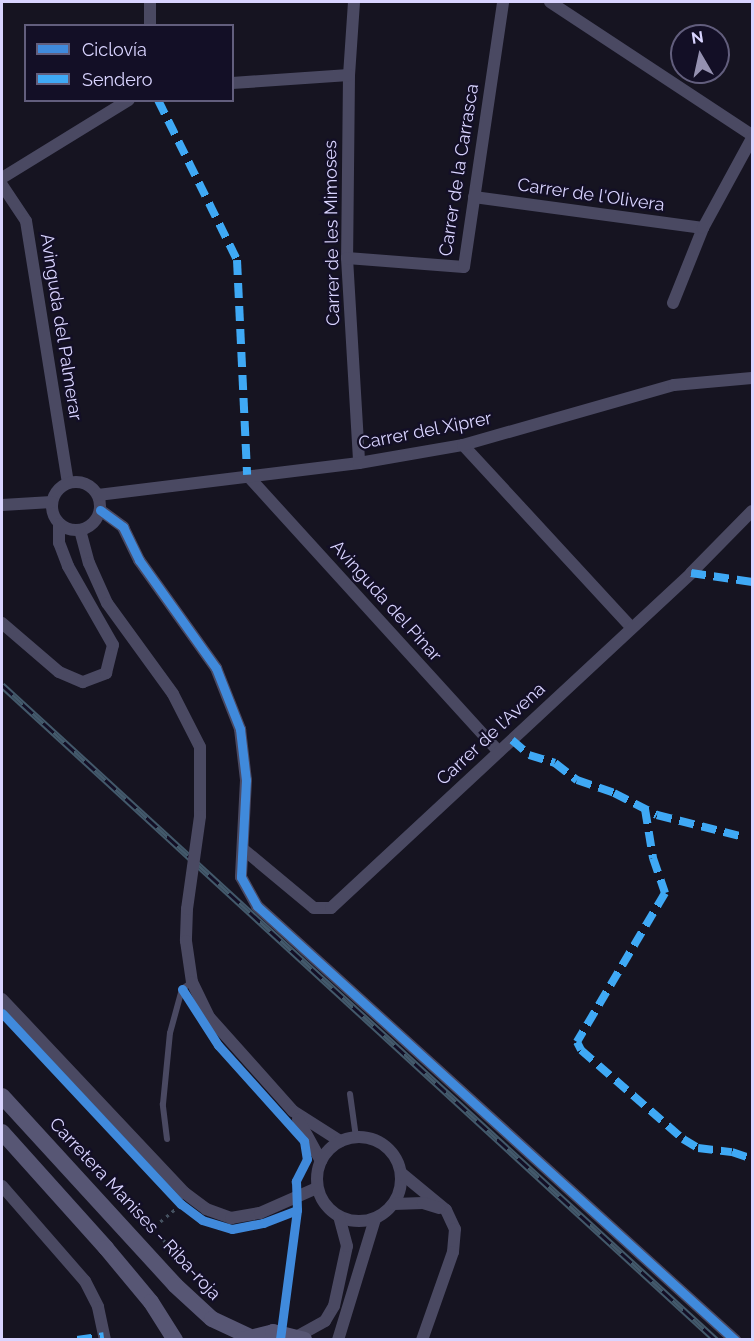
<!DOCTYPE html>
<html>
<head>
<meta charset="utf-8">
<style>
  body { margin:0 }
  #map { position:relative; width:754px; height:1341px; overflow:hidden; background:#161421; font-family:Raleway,sans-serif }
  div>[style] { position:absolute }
  .path>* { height:3px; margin-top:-1.5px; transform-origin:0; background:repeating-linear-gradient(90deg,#44505f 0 3px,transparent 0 7.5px) }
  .service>* { height:6px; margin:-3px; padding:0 3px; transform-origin:3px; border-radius:3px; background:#4a4962 }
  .minor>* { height:12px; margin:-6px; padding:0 6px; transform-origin:6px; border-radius:6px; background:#4a4962 }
  .minor>.ring { margin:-6px; padding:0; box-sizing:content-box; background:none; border:12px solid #4a4962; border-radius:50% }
  .secondary>* { height:16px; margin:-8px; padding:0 8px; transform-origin:8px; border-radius:8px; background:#575674 }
  .rail>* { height:7px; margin-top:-3.5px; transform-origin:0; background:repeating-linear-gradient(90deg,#130f26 0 14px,#43596b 0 28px); box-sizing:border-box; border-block:2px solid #43596b }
  .minor-bridge>* { height:12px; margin:-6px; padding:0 6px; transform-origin:6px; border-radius:6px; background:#4a4962 }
  .quiet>* { height:8px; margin-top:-4px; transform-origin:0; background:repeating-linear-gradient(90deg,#3fa9f5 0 15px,transparent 0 23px) }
  .cycleway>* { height:9px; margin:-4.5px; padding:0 4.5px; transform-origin:4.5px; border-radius:4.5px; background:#408adc }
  span { translate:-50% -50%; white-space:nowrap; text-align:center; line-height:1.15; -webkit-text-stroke:4.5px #130f26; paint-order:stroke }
  .street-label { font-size:18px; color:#d9d4ff }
  .frame { position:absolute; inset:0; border:3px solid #d9d4ff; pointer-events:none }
  .legend { position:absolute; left:24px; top:24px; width:210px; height:78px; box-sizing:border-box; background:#130f26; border:2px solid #625e7d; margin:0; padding:8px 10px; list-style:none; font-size:18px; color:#d9d4ff }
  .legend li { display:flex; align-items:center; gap:12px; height:30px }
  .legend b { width:30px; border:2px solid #625e7d }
  .north { position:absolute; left:670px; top:24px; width:60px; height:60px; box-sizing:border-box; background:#130f26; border:2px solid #625e7d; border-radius:50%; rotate:351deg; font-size:16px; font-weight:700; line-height:24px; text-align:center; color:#d9d4ff }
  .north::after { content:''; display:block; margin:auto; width:21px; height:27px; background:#9591b1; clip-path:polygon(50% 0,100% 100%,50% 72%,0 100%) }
</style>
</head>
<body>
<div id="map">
  <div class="path">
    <div style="left:180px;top:1205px;width:35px;rotate:140deg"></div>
    <div style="left:153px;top:1228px;width:48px;rotate:48.4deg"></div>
  </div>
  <div class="service">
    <div style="left:350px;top:1094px;width:43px;rotate:82.1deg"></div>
    <div style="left:167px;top:1139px;width:35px;rotate:-97deg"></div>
    <div style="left:163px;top:1104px;width:71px;rotate:-84.4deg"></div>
    <div style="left:170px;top:1033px;width:46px;rotate:-74.7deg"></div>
    <div style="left:182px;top:989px;width:12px;rotate:-35deg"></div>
  </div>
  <div class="minor">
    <div style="left:150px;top:2px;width:24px;rotate:90deg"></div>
    <div style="left:354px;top:2px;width:73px;rotate:93.9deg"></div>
    <div style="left:349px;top:75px;width:183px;rotate:90.6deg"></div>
    <div style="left:347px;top:258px;width:205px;rotate:86.6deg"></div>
    <div style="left:550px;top:2px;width:242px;rotate:33.4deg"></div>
    <div style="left:232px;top:83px;width:117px;rotate:-3.9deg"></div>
    <div style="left:2px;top:178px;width:149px;rotate:-31.6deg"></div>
    <div style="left:2px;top:185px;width:43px;rotate:56.3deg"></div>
    <div style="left:26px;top:221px;width:265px;rotate:80.9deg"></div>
    <div style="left:474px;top:197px;width:231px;rotate:7.7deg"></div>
    <div style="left:347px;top:258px;width:117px;rotate:4.4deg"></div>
    <div style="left:464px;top:267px;width:268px;rotate:-81.6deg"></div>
    <div style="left:673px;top:303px;width:81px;rotate:-68.2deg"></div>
    <div style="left:703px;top:228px;width:102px;rotate:-61.4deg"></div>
    <div style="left:463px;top:445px;width:248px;rotate:47.3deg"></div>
    <div style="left:247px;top:475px;width:374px;rotate:47.7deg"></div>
    <div class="ring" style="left:52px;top:482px;width:36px;height:36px"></div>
    <div style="left:98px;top:495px;width:263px;rotate:-7deg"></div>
    <div style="left:359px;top:463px;width:106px;rotate:-9.8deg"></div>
    <div style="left:463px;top:445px;width:219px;rotate:-15.9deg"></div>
    <div style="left:674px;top:385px;width:78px;rotate:-5.1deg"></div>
    <div style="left:2px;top:505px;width:50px;rotate:-3.4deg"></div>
    <div style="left:100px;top:510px;width:29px;rotate:36deg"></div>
    <div style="left:123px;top:527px;width:37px;rotate:64deg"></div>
    <div style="left:139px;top:560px;width:133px;rotate:54.5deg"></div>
    <div style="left:216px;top:668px;width:66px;rotate:68.5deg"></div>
    <div style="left:240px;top:729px;width:51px;rotate:83.3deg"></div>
    <div style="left:246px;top:780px;width:97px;rotate:93deg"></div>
    <div style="left:241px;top:877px;width:33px;rotate:61deg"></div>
    <div style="left:257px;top:906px;width:646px;rotate:42.24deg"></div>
    <div style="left:80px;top:530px;width:34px;rotate:75deg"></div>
    <div style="left:89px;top:563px;width:44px;rotate:65.8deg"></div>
    <div style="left:107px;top:603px;width:112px;rotate:54deg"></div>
    <div style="left:173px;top:694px;width:59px;rotate:63deg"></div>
    <div style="left:200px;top:747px;width:69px;rotate:90deg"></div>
    <div style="left:2px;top:623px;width:75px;rotate:40.7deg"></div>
    <div style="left:59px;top:672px;width:26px;rotate:23deg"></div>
    <div style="left:83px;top:682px;width:25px;rotate:-21deg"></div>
    <div style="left:106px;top:673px;width:29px;rotate:-76deg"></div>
    <div style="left:113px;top:645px;width:91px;rotate:-119.7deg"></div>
    <div style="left:68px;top:566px;width:25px;rotate:-111deg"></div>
    <div style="left:59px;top:543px;width:19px;rotate:-90deg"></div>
    <div style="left:243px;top:849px;width:92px;rotate:39.7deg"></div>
    <div style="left:314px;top:908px;width:17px"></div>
    <div style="left:331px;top:908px;width:492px;rotate:-42.9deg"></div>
    <div style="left:691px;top:573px;width:87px;rotate:-45.5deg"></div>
    <div style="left:187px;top:909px;width:32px;rotate:92deg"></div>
    <div style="left:186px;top:941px;width:41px;rotate:81.7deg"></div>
    <div style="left:192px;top:982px;width:39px;rotate:64deg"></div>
    <div style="left:209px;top:1017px;width:126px;rotate:48.2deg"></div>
    <div style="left:293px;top:1111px;width:56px;rotate:32.6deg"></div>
    <div style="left:2px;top:999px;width:267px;rotate:46.7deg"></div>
    <div style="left:185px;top:1193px;width:26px;rotate:37deg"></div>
    <div style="left:206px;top:1209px;width:27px;rotate:20deg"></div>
    <div style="left:231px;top:1218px;width:29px;rotate:-10deg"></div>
    <div style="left:260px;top:1213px;width:62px;rotate:-23.7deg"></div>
    <div style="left:298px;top:1119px;width:48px;rotate:61.3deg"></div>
    <div class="ring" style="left:317px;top:1137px;width:72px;height:72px"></div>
    <div style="left:401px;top:1173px;width:58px;rotate:39.4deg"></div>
    <div style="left:446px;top:1210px;width:21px;rotate:65deg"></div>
    <div style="left:455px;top:1229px;width:23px;rotate:95deg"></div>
    <div style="left:453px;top:1252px;width:93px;rotate:109.4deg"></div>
    <div style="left:2px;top:1186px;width:126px;rotate:48.9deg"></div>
    <div style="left:85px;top:1281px;width:29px;rotate:63deg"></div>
    <div style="left:98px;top:1307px;width:34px;rotate:78deg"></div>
    <div style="left:394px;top:1204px;width:29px;rotate:-2deg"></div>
    <div style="left:423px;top:1203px;width:17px;rotate:17deg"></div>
    <div style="left:298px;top:1336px;width:31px;rotate:-29deg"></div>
    <div style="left:325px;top:1321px;width:17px;rotate:-59deg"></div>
    <div style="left:334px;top:1306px;width:61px;rotate:-77.8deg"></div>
    <div style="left:347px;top:1246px;width:30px;rotate:-105deg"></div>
    <div style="left:338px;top:1340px;width:127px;rotate:-73deg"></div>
  </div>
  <div class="secondary">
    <div style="left:2px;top:1096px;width:256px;rotate:47.5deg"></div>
    <div style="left:175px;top:1285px;width:50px;rotate:42.6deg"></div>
    <div style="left:212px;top:1319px;width:40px;rotate:25deg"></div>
    <div style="left:2px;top:1132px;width:156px;rotate:48.1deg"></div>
    <div style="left:106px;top:1248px;width:70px;rotate:50.2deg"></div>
    <div style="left:151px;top:1302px;width:45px;rotate:57.7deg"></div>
    <div style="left:242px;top:1340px;width:32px;rotate:-14deg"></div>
    <div style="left:273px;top:1332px;width:32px;rotate:14deg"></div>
  </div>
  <div class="rail">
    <div style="left:2px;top:685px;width:969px;rotate:42.53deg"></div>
  </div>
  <div class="minor-bridge">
    <div style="left:187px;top:909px;width:94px;rotate:-82deg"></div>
  </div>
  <div class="quiet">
    <div style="left:158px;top:100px;width:178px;rotate:63.7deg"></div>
    <div style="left:237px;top:260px;width:215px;rotate:87.3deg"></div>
    <div style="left:691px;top:573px;width:62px;rotate:8.4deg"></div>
    <div style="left:512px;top:740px;width:23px;rotate:41deg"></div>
    <div style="left:529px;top:755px;width:27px;rotate:17deg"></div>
    <div style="left:555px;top:763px;width:28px;rotate:38deg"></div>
    <div style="left:577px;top:780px;width:39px;rotate:19deg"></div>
    <div style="left:614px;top:793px;width:48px;rotate:27.1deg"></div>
    <div style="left:657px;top:815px;width:89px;rotate:14.3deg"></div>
    <div style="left:645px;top:809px;width:50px;rotate:80.7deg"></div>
    <div style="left:653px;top:858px;width:37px;rotate:71deg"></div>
    <div style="left:665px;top:893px;width:173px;rotate:120.6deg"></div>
    <div style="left:577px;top:1042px;width:9px;rotate:63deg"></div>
    <div style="left:581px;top:1050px;width:135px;rotate:41.1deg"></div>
    <div style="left:683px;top:1139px;width:17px;rotate:31deg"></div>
    <div style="left:698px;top:1148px;width:34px;rotate:7deg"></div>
    <div style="left:732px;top:1152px;width:21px;rotate:19deg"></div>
    <div style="left:77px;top:1340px;width:27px;rotate:-8deg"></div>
  </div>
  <div class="cycleway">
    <div style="left:100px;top:510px;width:29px;rotate:36deg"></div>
    <div style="left:123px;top:527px;width:37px;rotate:64deg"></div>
    <div style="left:139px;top:560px;width:133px;rotate:54.5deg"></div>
    <div style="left:216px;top:668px;width:66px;rotate:68.5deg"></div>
    <div style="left:240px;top:729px;width:51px;rotate:83.3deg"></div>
    <div style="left:246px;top:780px;width:97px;rotate:93deg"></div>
    <div style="left:241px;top:877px;width:33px;rotate:61deg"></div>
    <div style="left:257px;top:906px;width:646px;rotate:42.24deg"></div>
    <div style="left:182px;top:989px;width:67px;rotate:57.3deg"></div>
    <div style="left:218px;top:1045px;width:129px;rotate:48.1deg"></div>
    <div style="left:304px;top:1141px;width:18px;rotate:81deg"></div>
    <div style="left:307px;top:1159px;width:25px;rotate:117deg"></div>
    <div style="left:296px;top:1181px;width:29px;rotate:88deg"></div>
    <div style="left:297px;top:1210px;width:131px;rotate:97.5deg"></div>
    <div style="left:2px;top:1013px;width:262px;rotate:46.9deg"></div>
    <div style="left:181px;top:1204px;width:26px;rotate:37deg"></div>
    <div style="left:202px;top:1220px;width:31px;rotate:17deg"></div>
    <div style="left:232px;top:1229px;width:32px;rotate:-11deg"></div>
    <div style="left:263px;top:1223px;width:36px;rotate:-21deg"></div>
  </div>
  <div class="street-label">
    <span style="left:459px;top:170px;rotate:-81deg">Carrer de la Carrasca</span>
    <span style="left:591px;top:195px;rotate:8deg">Carrer de l'Olivera</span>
    <span style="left:332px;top:233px;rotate:-91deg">Carrer de les Mimoses</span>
    <span style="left:61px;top:327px;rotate:81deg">Avinguda del Palmerar</span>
    <span style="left:425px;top:431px;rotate:-11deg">Carrer del Xiprer</span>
    <span style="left:386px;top:601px;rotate:48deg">Avinguda del Pinar</span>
    <span style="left:491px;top:734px;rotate:-43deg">Carrer de l'Avena</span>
    <span style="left:135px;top:1209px;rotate:47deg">Carretera Manises - Riba-roja</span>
  </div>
  <div class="frame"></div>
  <ul class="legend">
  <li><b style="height:8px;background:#408adc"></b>Ciclovía</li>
  <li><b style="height:8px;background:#3fa9f5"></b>Sendero</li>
  </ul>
  <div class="north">N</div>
</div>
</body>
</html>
